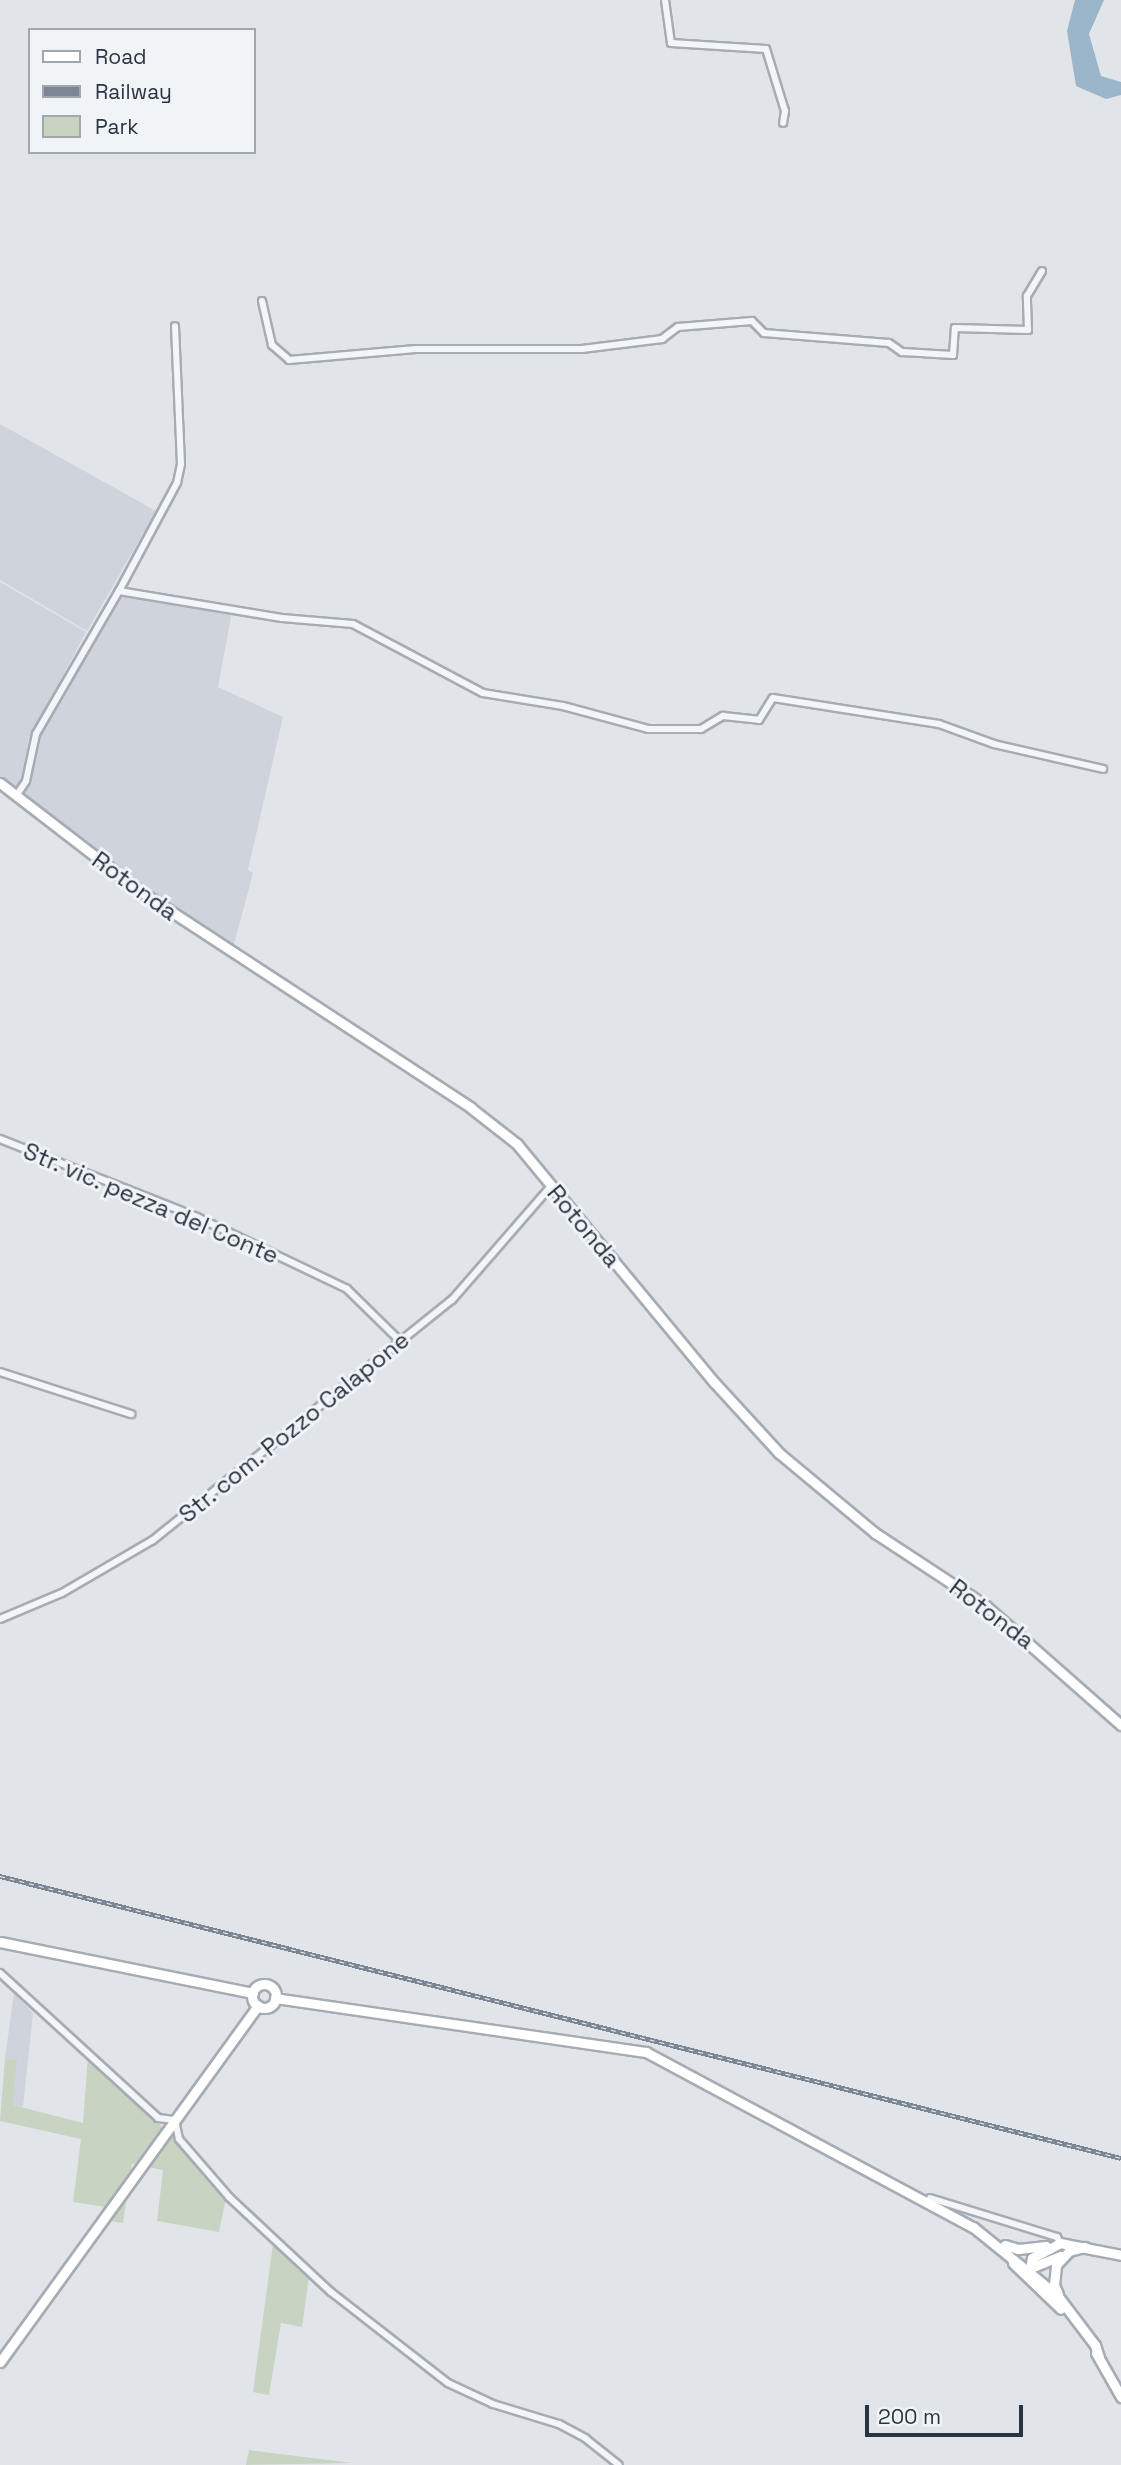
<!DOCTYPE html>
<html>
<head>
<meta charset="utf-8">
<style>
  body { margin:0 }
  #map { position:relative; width:1121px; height:2465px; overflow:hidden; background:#e1e5ea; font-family:"Space Grotesk",sans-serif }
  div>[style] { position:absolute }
  .built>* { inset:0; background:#cfd4dc }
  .green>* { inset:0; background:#c8d4c2 }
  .water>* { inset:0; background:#9bb6ca }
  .roads { filter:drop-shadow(2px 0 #a6acb4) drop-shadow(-2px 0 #a6acb4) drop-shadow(0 2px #a6acb4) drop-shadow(0 -2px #a6acb4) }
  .street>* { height:6px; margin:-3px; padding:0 3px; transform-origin:3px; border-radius:3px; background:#f3f5f8 }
  .secondary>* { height:9px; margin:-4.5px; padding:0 4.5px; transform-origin:4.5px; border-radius:4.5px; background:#fff }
  .secondary>.ring { margin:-4.5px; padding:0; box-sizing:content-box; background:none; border:9px solid #fff; border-radius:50% }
  .rail>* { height:4.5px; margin-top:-2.25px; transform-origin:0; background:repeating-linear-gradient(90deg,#f0f4f7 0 5px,#7a8694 0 10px); box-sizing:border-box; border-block:2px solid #7a8694 }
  span { translate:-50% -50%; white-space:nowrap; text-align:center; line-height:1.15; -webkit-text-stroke:6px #f0f4f7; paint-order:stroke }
  .street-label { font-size:24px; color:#293442 }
  .legend { position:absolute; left:28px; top:28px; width:228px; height:126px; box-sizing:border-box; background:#f0f4f7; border:2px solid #a0a7af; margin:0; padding:9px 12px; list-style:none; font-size:21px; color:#293442 }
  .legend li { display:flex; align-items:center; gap:14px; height:35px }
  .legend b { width:35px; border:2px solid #a0a7af }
  .scale { position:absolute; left:865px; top:2405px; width:158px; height:32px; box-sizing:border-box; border:4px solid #293442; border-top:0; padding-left:9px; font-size:21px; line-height:24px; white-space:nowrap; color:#293442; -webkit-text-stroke:5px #f0f4f7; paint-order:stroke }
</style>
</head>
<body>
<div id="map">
  <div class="built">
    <div style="clip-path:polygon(0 424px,156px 511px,87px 631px,0 580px)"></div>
    <div style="clip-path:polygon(0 582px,86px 632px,28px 741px,24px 779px,15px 792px,0 779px)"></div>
    <div style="clip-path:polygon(123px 595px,232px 612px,218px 687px,283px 717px,248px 870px,253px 873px,233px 948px,86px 845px,25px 794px,32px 750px)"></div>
    <div style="clip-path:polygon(14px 1993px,33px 2013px,23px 2107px,13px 2105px,16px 2060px,5px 2058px)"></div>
  </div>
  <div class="green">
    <div style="clip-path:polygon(88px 2055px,173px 2137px,226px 2198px,219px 2232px,157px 2221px,163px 2170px,132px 2164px,123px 2223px,110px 2221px,112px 2208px,73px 2202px,81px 2139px,0 2121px,5px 2058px,17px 2060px,13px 2105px,83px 2123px)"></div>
    <div style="clip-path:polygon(273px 2244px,309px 2277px,302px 2327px,281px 2323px,269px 2395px,253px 2392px)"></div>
    <div style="clip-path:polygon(249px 2450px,352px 2463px,246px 2465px)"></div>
  </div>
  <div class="water">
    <div style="clip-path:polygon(1075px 0,1104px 0,1089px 34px,1101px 76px,1121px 82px,1121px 95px,1106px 99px,1076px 86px,1067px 31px)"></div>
  </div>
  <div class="roads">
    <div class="street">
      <div style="left:665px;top:0;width:43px;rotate:82.1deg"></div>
      <div style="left:671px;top:43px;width:95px;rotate:3.6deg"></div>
      <div style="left:766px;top:49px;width:65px;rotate:73deg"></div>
      <div style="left:785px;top:111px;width:12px;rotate:99deg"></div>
      <div style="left:262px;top:301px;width:45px;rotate:77.2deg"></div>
      <div style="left:272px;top:345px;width:23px;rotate:41deg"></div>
      <div style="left:289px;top:360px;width:127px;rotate:-5deg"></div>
      <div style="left:416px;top:349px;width:166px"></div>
      <div style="left:582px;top:349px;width:81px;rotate:-7.1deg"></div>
      <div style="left:662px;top:339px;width:20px;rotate:-37deg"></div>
      <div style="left:678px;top:327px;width:74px;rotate:-4.6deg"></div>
      <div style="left:752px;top:321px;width:17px;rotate:45deg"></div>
      <div style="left:764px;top:333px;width:125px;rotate:4.6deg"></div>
      <div style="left:889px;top:343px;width:16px;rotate:35deg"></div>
      <div style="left:902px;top:352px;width:51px;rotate:3.4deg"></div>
      <div style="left:953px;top:355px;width:27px;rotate:-86deg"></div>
      <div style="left:955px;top:328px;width:73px;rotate:1.6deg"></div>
      <div style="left:1028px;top:330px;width:34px;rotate:-92deg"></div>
      <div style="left:1027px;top:296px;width:29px;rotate:-59deg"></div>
      <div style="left:119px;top:591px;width:123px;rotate:-61.8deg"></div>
      <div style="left:177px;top:483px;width:19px;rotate:-78deg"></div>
      <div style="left:181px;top:464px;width:138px;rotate:-92.5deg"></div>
      <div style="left:16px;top:796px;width:18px;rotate:-56deg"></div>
      <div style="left:26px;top:781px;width:48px;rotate:-78deg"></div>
      <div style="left:36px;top:734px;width:165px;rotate:-59.9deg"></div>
      <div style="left:119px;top:591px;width:165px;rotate:9.4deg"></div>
      <div style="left:282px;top:618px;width:71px;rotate:4.8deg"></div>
      <div style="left:353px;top:624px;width:147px;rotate:28deg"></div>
      <div style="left:483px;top:693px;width:81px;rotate:9.2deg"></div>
      <div style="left:563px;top:706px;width:88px;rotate:15.1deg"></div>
      <div style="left:648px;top:729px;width:53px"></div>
      <div style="left:701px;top:729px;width:26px;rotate:-31deg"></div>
      <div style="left:723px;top:716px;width:36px;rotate:6deg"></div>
      <div style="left:759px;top:720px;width:26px;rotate:-58deg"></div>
      <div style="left:773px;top:698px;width:168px;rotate:8.9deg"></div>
      <div style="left:939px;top:724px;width:59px;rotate:20deg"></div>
      <div style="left:994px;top:744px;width:112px;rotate:12.9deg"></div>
      <div style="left:0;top:1139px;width:212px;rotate:21.6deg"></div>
      <div style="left:197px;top:1217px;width:166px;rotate:25.6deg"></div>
      <div style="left:347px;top:1289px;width:74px;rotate:44.5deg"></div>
      <div style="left:0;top:1372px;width:138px;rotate:17.8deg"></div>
      <div style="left:0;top:1619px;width:67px;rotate:-22.8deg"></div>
      <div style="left:62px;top:1593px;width:105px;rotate:-30.2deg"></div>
      <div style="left:153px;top:1540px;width:383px;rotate:-38.8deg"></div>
      <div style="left:452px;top:1300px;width:151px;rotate:-49deg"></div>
      <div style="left:0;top:1973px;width:214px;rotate:42.5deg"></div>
      <div style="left:158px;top:2118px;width:17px;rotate:7deg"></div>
      <div style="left:175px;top:2120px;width:19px;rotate:78deg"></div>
      <div style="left:179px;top:2139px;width:77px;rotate:49.2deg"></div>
      <div style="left:229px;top:2197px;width:139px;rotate:43deg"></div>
      <div style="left:331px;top:2292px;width:148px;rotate:37.9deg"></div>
      <div style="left:448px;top:2383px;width:50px;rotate:25deg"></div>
      <div style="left:493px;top:2404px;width:69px;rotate:16.9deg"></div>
      <div style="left:559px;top:2424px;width:30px;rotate:28deg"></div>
      <div style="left:585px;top:2438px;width:43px;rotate:38.5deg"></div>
      <div style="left:930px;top:2198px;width:133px;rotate:17.1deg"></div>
      <div style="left:1057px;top:2237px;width:7px;rotate:63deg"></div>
    </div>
    <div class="secondary">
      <div style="left:0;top:783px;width:180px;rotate:37.6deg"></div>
      <div style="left:143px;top:893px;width:392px;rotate:33.2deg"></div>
      <div style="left:471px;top:1108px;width:58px;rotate:38deg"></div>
      <div style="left:517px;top:1144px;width:309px;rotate:50.4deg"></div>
      <div style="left:714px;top:1382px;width:96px;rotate:47.5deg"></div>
      <div style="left:779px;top:1453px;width:125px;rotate:39.8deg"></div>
      <div style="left:875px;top:1533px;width:133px;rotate:33.3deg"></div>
      <div style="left:986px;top:1606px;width:180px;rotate:41.4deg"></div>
      <div style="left:0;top:1942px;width:258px;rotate:11.4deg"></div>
      <div class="ring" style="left:252px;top:1984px;width:15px;height:15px"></div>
      <div style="left:275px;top:1998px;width:375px;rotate:8.3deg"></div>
      <div style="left:646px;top:2052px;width:371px;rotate:28.2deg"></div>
      <div style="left:973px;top:2227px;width:108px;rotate:39deg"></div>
      <div style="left:1057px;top:2295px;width:63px;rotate:52.8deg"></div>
      <div style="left:1095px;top:2345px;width:13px;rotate:72deg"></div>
      <div style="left:1005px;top:2245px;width:14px;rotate:17deg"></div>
      <div style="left:1018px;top:2249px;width:28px;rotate:-6deg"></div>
      <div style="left:1013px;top:2263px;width:66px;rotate:43.8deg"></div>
      <div style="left:1028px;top:2269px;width:35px;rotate:-22deg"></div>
      <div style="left:1029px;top:2273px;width:15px;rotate:-79deg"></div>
      <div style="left:1032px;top:2258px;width:32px;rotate:-28deg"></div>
      <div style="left:1060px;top:2243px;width:62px;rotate:11.1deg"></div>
      <div style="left:1058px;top:2294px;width:10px;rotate:-114deg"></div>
      <div style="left:1054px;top:2285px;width:20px;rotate:-84deg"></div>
      <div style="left:1056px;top:2265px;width:19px;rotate:-47deg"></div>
      <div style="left:1069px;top:2251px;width:16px;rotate:-15deg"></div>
      <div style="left:1096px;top:2353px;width:51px;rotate:60.4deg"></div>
      <div style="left:0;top:2362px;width:440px;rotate:-54.1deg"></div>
    </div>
  </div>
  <div class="rail">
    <div style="left:0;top:1876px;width:1156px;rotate:14.12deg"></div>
  </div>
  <div class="street-label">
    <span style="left:135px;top:886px;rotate:36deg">Rotonda</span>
    <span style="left:151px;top:1203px;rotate:23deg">Str. vic. pezza del Conte</span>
    <span style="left:584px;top:1226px;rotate:50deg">Rotonda</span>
    <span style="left:294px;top:1427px;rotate:-39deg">Str. com. Pozzo Calapone</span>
    <span style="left:992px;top:1614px;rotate:37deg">Rotonda</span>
  </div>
  <ul class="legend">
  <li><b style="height:9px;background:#fff"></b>Road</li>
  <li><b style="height:9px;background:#7a8694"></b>Railway</li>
  <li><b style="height:19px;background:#c8d4c2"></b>Park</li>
  </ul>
  <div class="scale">200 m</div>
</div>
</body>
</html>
